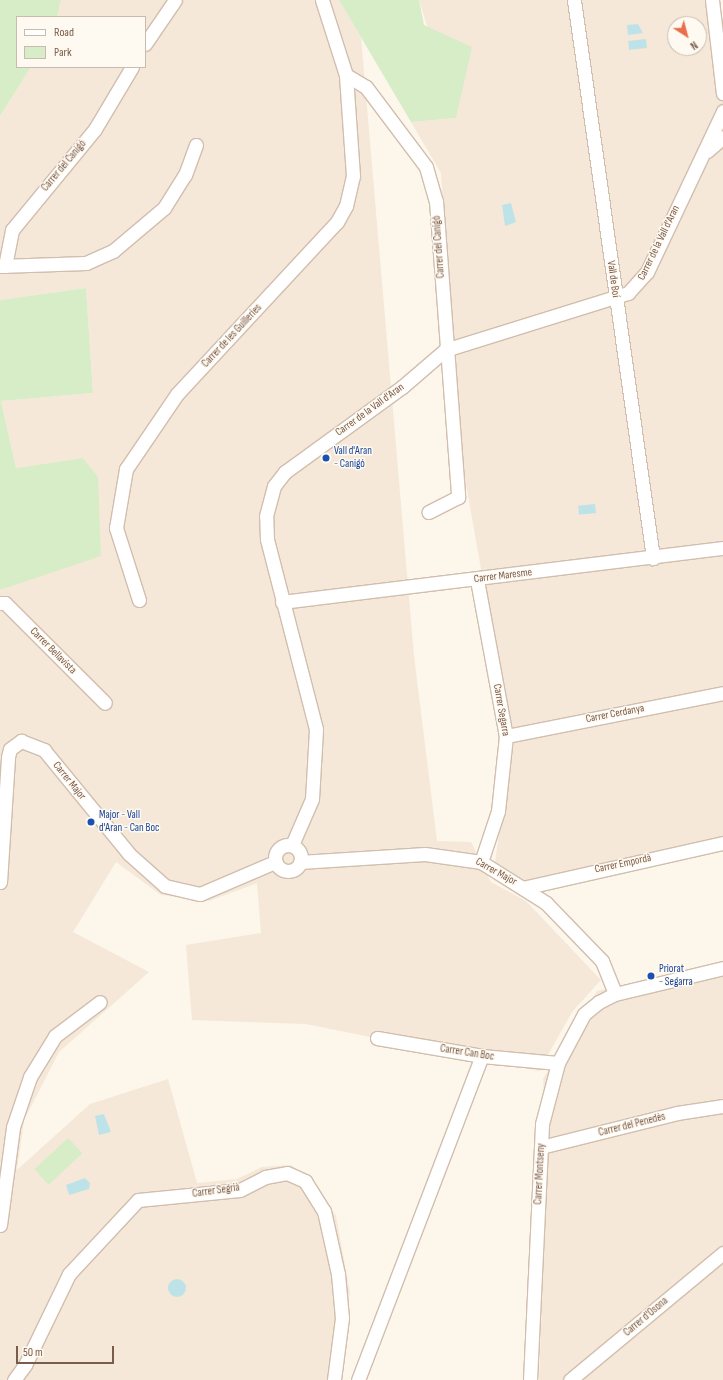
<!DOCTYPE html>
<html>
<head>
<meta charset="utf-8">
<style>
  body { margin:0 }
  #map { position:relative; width:723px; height:1380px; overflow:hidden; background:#fdf6ea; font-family:"Sofia Sans Condensed",sans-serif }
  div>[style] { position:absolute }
  .residential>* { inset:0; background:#f5e8d8 }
  .green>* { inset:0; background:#d6edc7; transform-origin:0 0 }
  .water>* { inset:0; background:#bde3e9; transform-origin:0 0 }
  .round { border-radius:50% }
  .roads { filter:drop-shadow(1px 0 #d1beae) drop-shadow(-1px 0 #d1beae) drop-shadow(0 1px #d1beae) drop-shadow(0 -1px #d1beae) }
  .minor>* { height:13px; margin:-6.5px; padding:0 6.5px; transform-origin:6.5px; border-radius:6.5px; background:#fff }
  .minor>.ring { margin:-6.5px; padding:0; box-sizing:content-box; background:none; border:13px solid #fff; border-radius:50% }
  .dots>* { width:11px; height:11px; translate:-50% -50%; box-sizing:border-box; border:2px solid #fffaf1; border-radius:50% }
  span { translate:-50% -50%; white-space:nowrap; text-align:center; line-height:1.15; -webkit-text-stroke:3px #fffaf1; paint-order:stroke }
  .street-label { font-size:11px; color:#7a5c4b }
  .transit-label { font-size:11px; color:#164399 }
  .left { translate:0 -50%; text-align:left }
  .legend { position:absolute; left:16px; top:16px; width:130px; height:52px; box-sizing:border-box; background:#fffaf1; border:1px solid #cabbaf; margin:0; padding:5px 7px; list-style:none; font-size:12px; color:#7a5c4b }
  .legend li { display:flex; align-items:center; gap:8px; height:20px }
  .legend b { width:20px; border:1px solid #cabbaf }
  .north { position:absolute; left:667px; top:16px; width:40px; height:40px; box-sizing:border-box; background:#fffaf1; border:1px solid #cabbaf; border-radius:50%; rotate:144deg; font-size:11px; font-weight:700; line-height:16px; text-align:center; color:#7a5c4b }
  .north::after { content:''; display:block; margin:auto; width:14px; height:18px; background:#eb6e4c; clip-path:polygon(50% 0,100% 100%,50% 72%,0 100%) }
  .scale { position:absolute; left:16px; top:1346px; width:98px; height:18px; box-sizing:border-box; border:2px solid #7a5c4b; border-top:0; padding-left:5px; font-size:12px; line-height:14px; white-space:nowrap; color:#7a5c4b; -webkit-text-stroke:3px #fffaf1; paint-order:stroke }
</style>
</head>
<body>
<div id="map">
  <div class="residential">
    <div style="clip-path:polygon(61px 0,339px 0,361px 37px,414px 656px,437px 841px,471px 842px,491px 882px,526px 901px,601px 980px,572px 1012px,539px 1071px,306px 1024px,192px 1020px,186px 945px,261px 933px,257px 883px,209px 901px,161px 895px,116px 862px,73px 932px,149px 972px,59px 1052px,24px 1120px,17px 1170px,90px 1104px,168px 1079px,197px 1183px,237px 1179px,262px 1167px,291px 1165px,314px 1181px,336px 1216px,350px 1293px,330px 1380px,0 1380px,0 590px,101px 555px,84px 458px,16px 468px,1px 401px,93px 393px,86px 288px,0 300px,0 116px,31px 67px,145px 67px,145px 17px,57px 17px)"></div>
    <div style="clip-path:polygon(evenodd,419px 0,716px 0,723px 53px,723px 839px,526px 881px,495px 862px,512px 744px,457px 433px,441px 173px,411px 122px,456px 118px,419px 0,675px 24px,699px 24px,699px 48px,675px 48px,675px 24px)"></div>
    <div style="clip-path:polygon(723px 963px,723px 1380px,539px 1380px,547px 1162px,543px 1079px,597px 991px)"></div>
  </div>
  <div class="green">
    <div style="clip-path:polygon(0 0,61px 0,57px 17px,17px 17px,17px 67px,31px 67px,0 116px)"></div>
    <div style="clip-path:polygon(339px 0,419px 0,424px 25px,472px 47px,456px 118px,411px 122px)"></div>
    <div style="clip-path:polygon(86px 288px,93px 393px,1px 401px,16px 468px,83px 458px,98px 477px,101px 556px,0 590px,0 300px)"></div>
    <div style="left:68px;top:1138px;width:21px;height:46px;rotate:47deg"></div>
  </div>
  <div class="water">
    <div style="clip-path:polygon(638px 24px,643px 33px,628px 35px,627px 25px)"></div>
    <div style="left:646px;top:39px;width:9px;height:18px;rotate:84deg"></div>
    <div style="clip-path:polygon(511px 203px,516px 222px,505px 226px,502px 205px)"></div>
    <div style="left:595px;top:504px;width:9px;height:17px;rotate:84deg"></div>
    <div style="clip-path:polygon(104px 1114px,111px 1132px,99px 1135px,95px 1116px)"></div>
    <div style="clip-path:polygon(85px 1178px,90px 1183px,89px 1189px,69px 1195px,66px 1185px)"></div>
    <div class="round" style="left:168px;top:1279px;width:18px;height:18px"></div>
  </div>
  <div class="roads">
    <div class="minor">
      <div style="left:322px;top:0;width:79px;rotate:72.3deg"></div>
      <div style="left:346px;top:75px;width:23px;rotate:31deg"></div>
      <div style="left:366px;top:87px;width:100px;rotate:53.1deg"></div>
      <div style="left:426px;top:167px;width:35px;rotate:74deg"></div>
      <div style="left:436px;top:201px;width:297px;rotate:85.7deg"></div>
      <div style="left:458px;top:497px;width:33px;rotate:153deg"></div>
      <div style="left:574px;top:0;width:564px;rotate:81.94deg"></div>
      <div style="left:712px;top:0;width:94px;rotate:83.3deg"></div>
      <div style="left:145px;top:44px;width:53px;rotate:-55.7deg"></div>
      <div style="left:707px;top:151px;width:21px;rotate:-41deg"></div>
      <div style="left:0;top:266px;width:86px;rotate:-2deg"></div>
      <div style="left:86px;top:263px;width:30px;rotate:-24deg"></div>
      <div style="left:113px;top:251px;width:67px;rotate:-40.1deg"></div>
      <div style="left:164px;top:208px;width:39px;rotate:-58deg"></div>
      <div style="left:185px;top:175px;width:32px;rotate:-70deg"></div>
      <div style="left:5px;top:266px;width:37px;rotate:-79deg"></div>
      <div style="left:12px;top:230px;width:131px;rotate:-50.6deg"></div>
      <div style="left:95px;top:129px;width:72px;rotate:-59.2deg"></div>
      <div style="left:477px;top:580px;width:159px;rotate:79.5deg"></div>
      <div style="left:506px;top:736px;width:75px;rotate:96.1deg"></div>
      <div style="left:498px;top:811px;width:54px;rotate:108.4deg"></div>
      <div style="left:139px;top:600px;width:76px;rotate:-107.7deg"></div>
      <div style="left:116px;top:528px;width:60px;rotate:-80.4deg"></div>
      <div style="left:126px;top:469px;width:91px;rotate:-55.8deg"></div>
      <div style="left:177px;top:394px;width:235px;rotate:-47.1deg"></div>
      <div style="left:337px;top:222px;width:18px;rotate:-61deg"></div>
      <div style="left:346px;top:206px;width:31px;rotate:-77deg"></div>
      <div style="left:353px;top:176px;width:101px;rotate:-94deg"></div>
      <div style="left:282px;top:602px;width:444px;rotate:-7deg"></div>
      <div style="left:0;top:603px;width:5px"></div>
      <div style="left:5px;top:603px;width:141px;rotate:45deg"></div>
      <div style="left:506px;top:736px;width:221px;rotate:-11.2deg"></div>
      <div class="ring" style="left:275px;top:845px;width:13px;height:13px"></div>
      <div style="left:292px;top:845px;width:50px;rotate:-66.5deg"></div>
      <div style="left:312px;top:799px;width:70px;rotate:-86.7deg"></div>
      <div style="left:316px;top:729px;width:196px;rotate:-104.5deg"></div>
      <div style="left:267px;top:539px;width:23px;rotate:-92deg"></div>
      <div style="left:266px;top:516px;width:31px;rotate:-75deg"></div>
      <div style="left:274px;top:486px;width:18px;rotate:-52deg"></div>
      <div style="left:285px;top:472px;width:145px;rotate:-36deg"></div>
      <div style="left:402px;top:387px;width:57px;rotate:-40.7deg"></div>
      <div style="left:445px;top:350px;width:192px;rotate:-17.3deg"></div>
      <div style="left:628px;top:293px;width:28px;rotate:-48deg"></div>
      <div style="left:647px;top:272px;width:178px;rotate:-64.7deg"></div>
      <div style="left:300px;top:862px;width:125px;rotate:-3.7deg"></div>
      <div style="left:425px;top:854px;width:57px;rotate:8.1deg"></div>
      <div style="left:481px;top:862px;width:77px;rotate:32.2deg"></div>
      <div style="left:546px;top:903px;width:81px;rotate:46deg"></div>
      <div style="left:602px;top:961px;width:35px;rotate:68deg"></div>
      <div style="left:0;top:882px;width:125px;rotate:-86.3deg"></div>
      <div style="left:8px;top:757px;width:8px;rotate:-76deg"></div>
      <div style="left:10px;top:749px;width:14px;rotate:-36deg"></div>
      <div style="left:21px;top:741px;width:25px;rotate:21deg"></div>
      <div style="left:44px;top:750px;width:134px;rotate:50.7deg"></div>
      <div style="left:129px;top:854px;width:48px;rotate:41.6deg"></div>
      <div style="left:165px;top:886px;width:36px;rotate:13deg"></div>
      <div style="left:200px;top:894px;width:82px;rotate:-23.1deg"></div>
      <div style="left:523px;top:888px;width:205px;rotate:-12.7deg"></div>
      <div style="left:377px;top:1038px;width:107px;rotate:9.7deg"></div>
      <div style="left:482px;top:1056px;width:76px;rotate:5.3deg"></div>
      <div style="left:541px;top:1147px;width:140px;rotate:-14deg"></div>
      <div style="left:677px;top:1113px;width:47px;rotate:-8.7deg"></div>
      <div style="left:0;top:1225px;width:99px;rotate:-82.4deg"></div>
      <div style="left:13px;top:1127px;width:53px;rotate:-71.2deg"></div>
      <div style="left:30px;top:1077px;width:48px;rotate:-58.6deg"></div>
      <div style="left:55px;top:1036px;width:56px;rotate:-37.1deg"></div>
      <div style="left:14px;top:1380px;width:19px;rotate:-54deg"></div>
      <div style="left:25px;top:1365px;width:101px;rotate:-64.2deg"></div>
      <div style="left:69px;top:1274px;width:101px;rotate:-47deg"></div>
      <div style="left:138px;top:1200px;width:102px;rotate:-5.6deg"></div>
      <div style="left:240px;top:1190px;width:28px;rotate:-27deg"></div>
      <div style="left:265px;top:1177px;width:22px;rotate:-10deg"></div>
      <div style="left:287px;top:1173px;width:20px;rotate:24deg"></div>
      <div style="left:305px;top:1181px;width:36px;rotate:58deg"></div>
      <div style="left:324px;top:1211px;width:65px;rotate:77.5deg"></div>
      <div style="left:338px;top:1274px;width:44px;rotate:84.8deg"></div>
      <div style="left:342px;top:1318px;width:63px;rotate:97.4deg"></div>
      <div style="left:358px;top:1380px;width:347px;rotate:-69.1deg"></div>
      <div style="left:530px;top:1380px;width:256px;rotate:-87.3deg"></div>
      <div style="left:542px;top:1124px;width:63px;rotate:-75.3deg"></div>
      <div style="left:558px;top:1063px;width:55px;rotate:-62deg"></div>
      <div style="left:584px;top:1014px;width:19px;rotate:-39deg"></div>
      <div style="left:599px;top:1002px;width:18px;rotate:-27deg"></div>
      <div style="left:615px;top:994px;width:111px;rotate:-13.5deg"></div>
      <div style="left:570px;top:1380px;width:199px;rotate:-39.7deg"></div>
    </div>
  </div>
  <div class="dots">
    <div style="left:326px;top:458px;background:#1a4fb4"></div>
    <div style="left:91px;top:822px;background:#1a4fb4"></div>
    <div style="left:651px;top:976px;background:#1a4fb4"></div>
  </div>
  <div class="street-label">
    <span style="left:64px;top:166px;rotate:-50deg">Carrer del Canigó</span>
    <span style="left:659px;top:243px;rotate:-64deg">Carrer de la Vall d'Aran</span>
    <span style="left:439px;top:247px;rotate:-94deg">Carrer del Canigó</span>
    <span style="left:613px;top:279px;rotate:82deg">Vall de Boí</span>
    <span style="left:232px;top:336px;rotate:-47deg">Carrer de les Guilleries</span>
    <span style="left:370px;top:410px;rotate:-36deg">Carrer de la Vall d'Aran</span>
    <span style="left:503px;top:576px;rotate:-7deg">Carrer Maresme</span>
    <span style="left:53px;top:651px;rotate:45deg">Carrer Bellavista</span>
    <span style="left:501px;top:710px;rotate:80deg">Carrer Segarra</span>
    <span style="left:615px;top:714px;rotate:-11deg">Carrer Cerdanya</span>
    <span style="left:69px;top:781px;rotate:51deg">Carrer Major</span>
    <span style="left:623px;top:864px;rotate:-12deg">Carrer Empordà</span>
    <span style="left:496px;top:872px;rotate:29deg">Carrer Major</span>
    <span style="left:467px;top:1053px;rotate:9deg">Carrer Can Boc</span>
    <span style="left:632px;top:1125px;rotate:-14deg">Carrer del Penedès</span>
    <span style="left:540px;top:1174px;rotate:-87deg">Carrer Montseny</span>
    <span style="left:216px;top:1191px;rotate:-8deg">Carrer Segrià</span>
    <span style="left:646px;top:1317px;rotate:-40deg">Carrer d'Osona</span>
  </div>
  <div class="transit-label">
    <span class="left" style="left:334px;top:458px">Vall d'Aran<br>- Canigó</span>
    <span class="left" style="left:99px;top:822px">Major - Vall<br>d'Aran - Can Boc</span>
    <span class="left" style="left:659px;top:976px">Priorat<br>- Segarra</span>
  </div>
  <ul class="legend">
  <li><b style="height:5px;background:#fff"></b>Road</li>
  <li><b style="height:11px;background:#d6edc7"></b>Park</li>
  </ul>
  <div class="north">N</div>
  <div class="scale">50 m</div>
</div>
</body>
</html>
